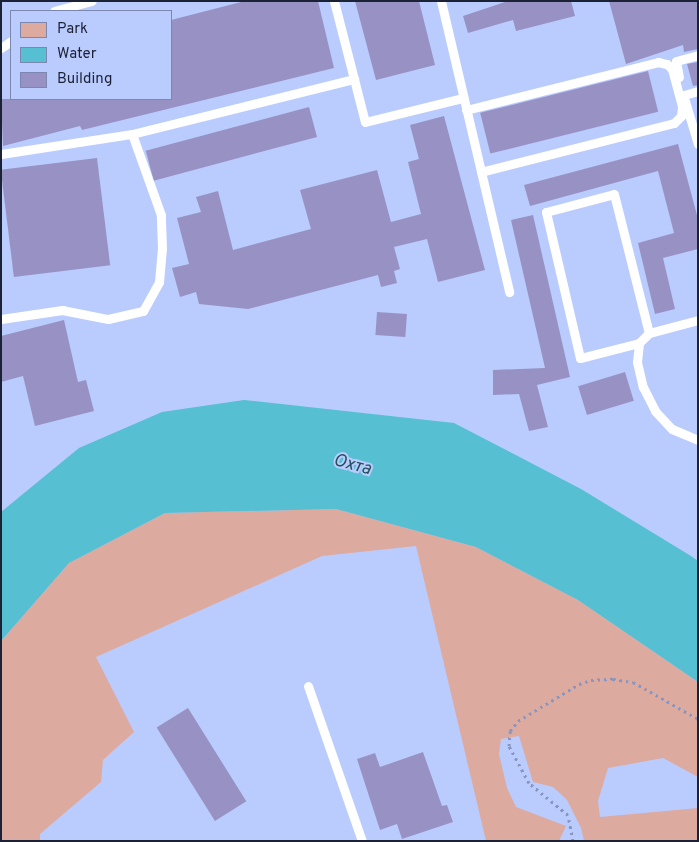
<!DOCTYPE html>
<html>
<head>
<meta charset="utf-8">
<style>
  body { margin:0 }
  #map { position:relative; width:699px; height:842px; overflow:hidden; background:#bacbfe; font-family:Overpass,sans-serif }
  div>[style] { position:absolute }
  .green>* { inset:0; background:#ddaaa0 }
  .water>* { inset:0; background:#56bfd1 }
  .building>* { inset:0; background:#9892c4; transform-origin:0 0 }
  .path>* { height:3px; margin-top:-1.5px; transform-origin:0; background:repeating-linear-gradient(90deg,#8895be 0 2.5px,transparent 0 6.5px) }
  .lane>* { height:9px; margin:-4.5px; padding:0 4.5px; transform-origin:4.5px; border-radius:4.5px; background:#fff }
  span { translate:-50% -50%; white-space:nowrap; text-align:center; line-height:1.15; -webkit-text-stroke:4px #bacbfe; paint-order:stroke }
  .water-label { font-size:18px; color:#235159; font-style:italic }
  .frame { position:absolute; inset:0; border:2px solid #1c2235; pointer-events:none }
  .legend { position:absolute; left:10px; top:10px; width:162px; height:90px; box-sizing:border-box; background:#bacbfe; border:1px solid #7b87ae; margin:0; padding:6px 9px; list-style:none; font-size:15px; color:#1c2235 }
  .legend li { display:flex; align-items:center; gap:10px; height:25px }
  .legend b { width:25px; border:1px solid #7b87ae }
</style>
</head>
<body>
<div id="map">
  <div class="green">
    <div style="clip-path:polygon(336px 509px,476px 547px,578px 600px,698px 682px,698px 777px,663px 758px,608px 768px,598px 801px,600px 817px,698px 808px,698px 841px,584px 841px,581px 828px,567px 800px,553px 787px,533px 782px,519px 736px,501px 739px,499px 754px,507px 788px,516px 807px,566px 826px,559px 841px,486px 841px,416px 546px,322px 556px,96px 657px,134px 732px,103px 760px,101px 782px,40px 834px,40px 841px,1px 841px,1px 641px,69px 563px,165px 513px)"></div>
  </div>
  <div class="water">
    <div style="clip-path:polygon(244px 400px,454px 423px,581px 489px,691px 556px,698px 561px,698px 682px,578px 600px,476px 547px,336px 509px,165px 513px,69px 563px,1px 641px,1px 512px,79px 448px,162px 412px)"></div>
  </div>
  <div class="building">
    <div style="clip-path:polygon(245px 1px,318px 1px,334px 68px,82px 130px,80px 126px,3px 146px,1px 99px,171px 99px,171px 20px)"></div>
    <div style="clip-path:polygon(355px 1px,419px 1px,435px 65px,376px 80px)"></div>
    <div style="clip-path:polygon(508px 1px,571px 1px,575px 16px,516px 31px,513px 20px,468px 33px,463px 16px)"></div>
    <div style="clip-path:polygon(609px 1px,698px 1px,698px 49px,684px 52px,683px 45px,626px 64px)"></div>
    <div style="clip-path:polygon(698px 62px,698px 85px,693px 86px,687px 64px)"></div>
    <div style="left:648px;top:71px;width:42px;height:173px;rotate:76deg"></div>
    <div style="left:309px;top:107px;width:31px;height:169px;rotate:75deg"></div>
    <div style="clip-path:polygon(444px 116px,485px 270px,438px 282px,427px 239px,394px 247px,400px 269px,394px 271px,397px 283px,381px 287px,378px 275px,248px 309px,199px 304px,196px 292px,180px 297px,172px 268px,189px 264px,177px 218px,201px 212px,196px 197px,218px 191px,233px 250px,311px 229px,300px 190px,377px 170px,391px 222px,421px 214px,408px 162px,419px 159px,410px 125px)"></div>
    <div style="clip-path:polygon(678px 144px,698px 219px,698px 249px,663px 258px,675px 309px,655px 314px,638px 243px,674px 233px,658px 171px,530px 206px,524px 185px)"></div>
    <div style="left:97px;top:158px;width:108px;height:97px;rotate:83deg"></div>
    <div style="clip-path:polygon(533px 215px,570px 377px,537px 385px,548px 427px,529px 431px,519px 394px,493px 395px,493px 370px,545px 368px,511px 220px)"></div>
    <div style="left:377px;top:312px;width:30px;height:23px;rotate:4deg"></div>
    <div style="clip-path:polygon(64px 320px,78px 382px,86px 380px,94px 411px,35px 426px,23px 376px,1px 382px,1px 336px)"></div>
    <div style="left:625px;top:372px;width:30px;height:49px;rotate:73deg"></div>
    <div style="left:188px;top:708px;width:110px;height:37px;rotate:58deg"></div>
    <div style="clip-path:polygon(423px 752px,442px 806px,447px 805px,453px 822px,402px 839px,397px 824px,380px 830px,357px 759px,375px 753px,380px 767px)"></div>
  </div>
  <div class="path">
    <div style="left:573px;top:841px;width:26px;rotate:-101deg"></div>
    <div style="left:568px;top:815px;width:50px;rotate:-140.6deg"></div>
    <div style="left:529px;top:783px;width:42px;rotate:-118.4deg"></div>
    <div style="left:509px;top:746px;width:15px;rotate:-86deg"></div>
    <div style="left:510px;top:731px;width:13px;rotate:-51deg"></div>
    <div style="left:518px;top:721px;width:71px;rotate:-31.2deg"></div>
    <div style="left:579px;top:684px;width:13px;rotate:-18deg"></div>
    <div style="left:591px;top:680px;width:22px;rotate:-3deg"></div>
    <div style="left:613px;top:679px;width:20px;rotate:9deg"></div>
    <div style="left:633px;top:682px;width:75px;rotate:29.6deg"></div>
  </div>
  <div class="lane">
    <div style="left:441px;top:1px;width:299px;rotate:76.8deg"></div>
    <div style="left:54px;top:11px;width:39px;rotate:-15deg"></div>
    <div style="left:1px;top:48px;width:12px;rotate:-35deg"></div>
    <div style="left:679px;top:77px;width:16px;rotate:-101deg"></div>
    <div style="left:676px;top:61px;width:23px;rotate:-15deg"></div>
    <div style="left:354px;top:79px;width:44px;rotate:75.7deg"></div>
    <div style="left:365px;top:122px;width:101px;rotate:-13.8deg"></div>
    <div style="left:684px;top:95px;width:15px;rotate:-16deg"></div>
    <div style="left:685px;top:101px;width:45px;rotate:73.2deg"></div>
    <div style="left:466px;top:110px;width:198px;rotate:-14deg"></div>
    <div style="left:658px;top:62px;width:9px;rotate:13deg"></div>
    <div style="left:667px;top:64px;width:7px;rotate:45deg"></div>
    <div style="left:672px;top:69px;width:39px;rotate:75deg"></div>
    <div style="left:682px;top:107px;width:9px;rotate:96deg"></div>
    <div style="left:681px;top:116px;width:10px;rotate:135deg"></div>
    <div style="left:674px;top:123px;width:199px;rotate:165.8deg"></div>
    <div style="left:1px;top:154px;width:133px;rotate:-8.7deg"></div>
    <div style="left:132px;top:134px;width:229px;rotate:-13.9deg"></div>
    <div style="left:354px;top:79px;width:81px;rotate:-104.4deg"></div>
    <div style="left:1px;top:319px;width:62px;rotate:-8.4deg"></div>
    <div style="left:62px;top:310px;width:47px;rotate:11.1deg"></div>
    <div style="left:108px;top:319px;width:36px;rotate:-13deg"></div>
    <div style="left:143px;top:311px;width:33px;rotate:-61deg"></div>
    <div style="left:159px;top:282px;width:33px;rotate:-85deg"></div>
    <div style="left:162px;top:249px;width:34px;rotate:-92deg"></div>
    <div style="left:161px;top:215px;width:86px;rotate:-109.7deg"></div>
    <div style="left:698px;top:320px;width:51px;rotate:165.1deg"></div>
    <div style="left:649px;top:333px;width:14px;rotate:135deg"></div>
    <div style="left:639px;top:343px;width:19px;rotate:96deg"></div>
    <div style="left:637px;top:362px;width:26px;rotate:77deg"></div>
    <div style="left:643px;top:387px;width:27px;rotate:63deg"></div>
    <div style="left:655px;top:411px;width:25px;rotate:47deg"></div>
    <div style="left:672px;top:429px;width:28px;rotate:23deg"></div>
    <div style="left:639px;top:343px;width:61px;rotate:165.7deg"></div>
    <div style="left:580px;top:358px;width:150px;rotate:-103.1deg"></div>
    <div style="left:546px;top:212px;width:70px;rotate:-14.8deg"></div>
    <div style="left:614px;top:194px;width:143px;rotate:75.9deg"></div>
    <div style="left:308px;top:686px;width:164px;rotate:70.8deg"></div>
  </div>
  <div class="water-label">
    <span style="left:352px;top:466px;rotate:15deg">Охта</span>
  </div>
  <div class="frame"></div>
  <ul class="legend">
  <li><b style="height:14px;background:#ddaaa0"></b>Park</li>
  <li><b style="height:14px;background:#56bfd1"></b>Water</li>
  <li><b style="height:14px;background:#9892c4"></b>Building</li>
  </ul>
</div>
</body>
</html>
